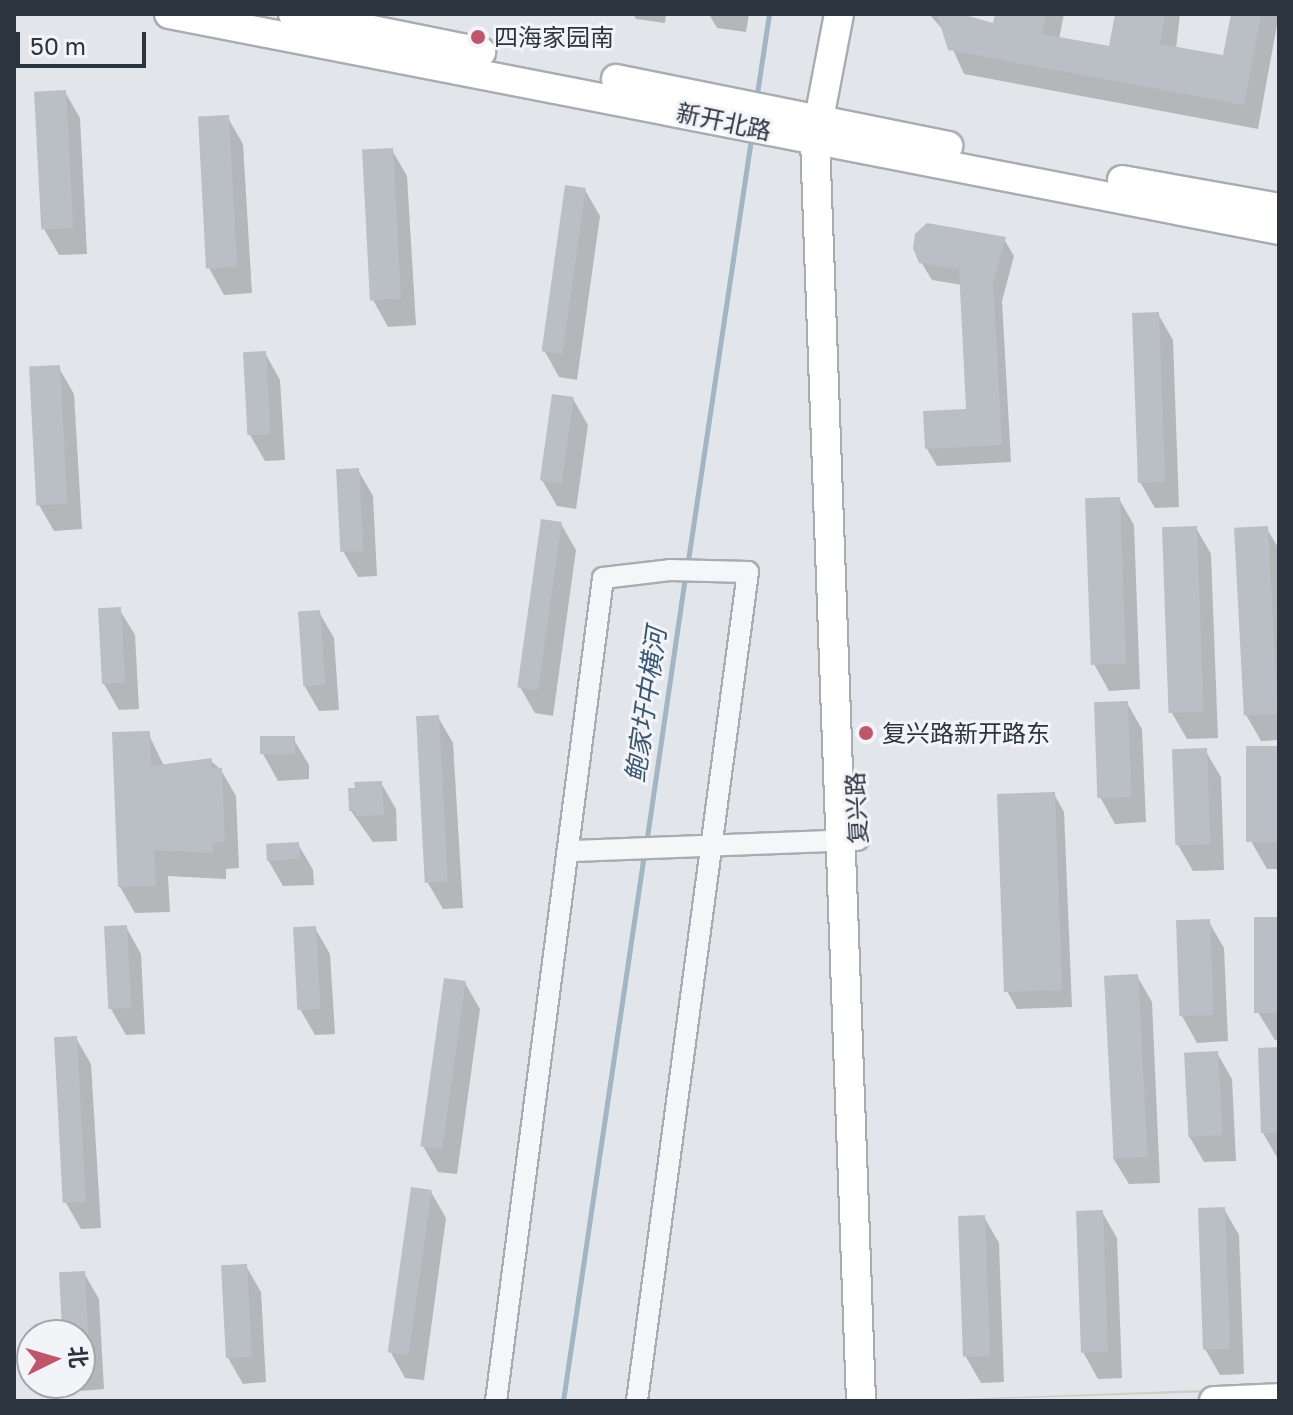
<!DOCTYPE html>
<html>
<head>
<meta charset="utf-8">
<style>
  body { margin:0 }
  #map { position:relative; width:1293px; height:1415px; overflow:hidden; background:#e2e5e9; font-family:"Golos Text","Noto Sans SC",sans-serif }
  div>[style] { position:absolute }
  .green>* { inset:0; background:#c9d2c4 }
  .shadow>* { inset:0; background:#0003 }
  .stream>* { height:5px; margin:-2.5px; padding:0 2.5px; transform-origin:2.5px; border-radius:2.5px; background:#a1b5c5 }
  .building>* { inset:0; background:#babfc5; transform-origin:0 0 }
  .roads { filter:drop-shadow(2px 0 #a8acb3) drop-shadow(-2px 0 #a8acb3) drop-shadow(0 2px #a8acb3) drop-shadow(0 -2px #a8acb3) }
  .street>* { height:20px; margin:-10px; padding:0 10px; transform-origin:10px; border-radius:10px; background:#f5f6f8 }
  .secondary>* { height:28px; margin:-14px; padding:0 14px; transform-origin:14px; border-radius:14px; background:#fff }
  .dots>* { width:22px; height:22px; translate:-50% -50%; box-sizing:border-box; border:4px solid #f2f4f7; border-radius:50% }
  span { translate:-50% -50%; white-space:nowrap; text-align:center; line-height:1.15; -webkit-text-stroke:6px #f2f4f7; paint-order:stroke }
  .poi-label { font-size:24px; color:#2c343f }
  .left { translate:0 -50%; text-align:left }
  .street-label { font-size:24px; color:#2c343f }
  .water-label { font-size:26px; color:#3a556f; font-style:italic }
  .frame { position:absolute; inset:0; border:16px solid #2c343f; pointer-events:none }
  .north { position:absolute; left:16px; top:1319px; width:80px; height:80px; box-sizing:border-box; background:#f2f4f7; border:2px solid #a3a7ad; border-radius:50%; rotate:85deg; font-size:22px; font-weight:700; line-height:32px; text-align:center; color:#2c343f }
  .north::after { content:''; display:block; margin:auto; width:28px; height:36px; background:#c1556b; clip-path:polygon(50% 0,100% 100%,50% 72%,0 100%) }
  .scale { position:absolute; left:16px; top:32px; width:130px; height:36px; box-sizing:border-box; border:4px solid #2c343f; border-top:0; padding-left:10px; font-size:24px; line-height:28px; white-space:nowrap; color:#2c343f; -webkit-text-stroke:6px #f2f4f7; paint-order:stroke }
</style>
</head>
<body>
<div id="map">
  <div class="green">
    <div style="clip-path:polygon(1279px 1387px,1279px 1390px,933px 1401px,933px 1400px)"></div>
  </div>
  <div class="shadow">
    <div style="clip-path:polygon(633px 14px,666px 14px,665px 23px,636px 19px)"></div>
    <div style="clip-path:polygon(709px 14px,749px 14px,746px 32px,717px 28px)"></div>
    <div style="clip-path:polygon(929px 14px,960px 14px,995px 26px,997px 14px,1064px 14px,1059px 39px,1111px 49px,1117px 14px,1180px 14px,1176px 49px,1225px 57px,1235px 14px,1279px 14px,1258px 129px,964px 74px,945px 32px)"></div>
    <div style="clip-path:polygon(65px 92px,80px 118px,87px 254px,59px 255px,44px 229px)"></div>
    <div style="clip-path:polygon(228px 118px,243px 144px,252px 293px,224px 295px,209px 268px)"></div>
    <div style="clip-path:polygon(392px 150px,407px 176px,416px 325px,388px 327px,373px 300px)"></div>
    <div style="clip-path:polygon(585px 190px,600px 216px,577px 380px,559px 377px,544px 350px)"></div>
    <div style="clip-path:polygon(1004px 239px,1014px 256px,1002px 301px,1011px 462px,937px 466px,927px 449px,968px 411px,962px 285px,932px 280px,921px 262px)"></div>
    <div style="clip-path:polygon(1158px 314px,1173px 340px,1179px 507px,1155px 508px,1140px 482px)"></div>
    <div style="clip-path:polygon(265px 353px,280px 380px,285px 460px,265px 461px,250px 435px)"></div>
    <div style="clip-path:polygon(59px 368px,74px 394px,82px 529px,54px 531px,39px 505px)"></div>
    <div style="clip-path:polygon(573px 399px,588px 425px,576px 509px,557px 506px,542px 480px)"></div>
    <div style="clip-path:polygon(358px 470px,373px 496px,377px 576px,358px 577px,343px 551px)"></div>
    <div style="clip-path:polygon(1119px 499px,1134px 525px,1140px 689px,1109px 691px,1094px 664px)"></div>
    <div style="clip-path:polygon(561px 524px,576px 550px,553px 716px,535px 713px,520px 687px)"></div>
    <div style="clip-path:polygon(1196px 528px,1211px 554px,1218px 738px,1187px 739px,1172px 713px)"></div>
    <div style="clip-path:polygon(1267px 529px,1279px 549px,1279px 740px,1261px 741px,1246px 715px)"></div>
    <div style="clip-path:polygon(119px 609px,135px 635px,139px 709px,119px 710px,104px 684px)"></div>
    <div style="clip-path:polygon(319px 612px,334px 638px,339px 710px,319px 711px,304px 685px)"></div>
    <div style="clip-path:polygon(1127px 703px,1142px 729px,1146px 822px,1115px 824px,1100px 797px)"></div>
    <div style="clip-path:polygon(438px 717px,453px 743px,463px 908px,443px 909px,428px 883px)"></div>
    <div style="clip-path:polygon(148px 733px,164px 766px,210px 760px,221px 770px,236px 796px,239px 868px,226px 869px,226px 879px,168px 876px,170px 912px,135px 913px,120px 887px)"></div>
    <div style="clip-path:polygon(293px 738px,309px 765px,309px 779px,278px 781px,263px 754px)"></div>
    <div style="clip-path:polygon(1279px 748px,1279px 869px,1267px 869px,1252px 843px)"></div>
    <div style="clip-path:polygon(1205px 750px,1221px 777px,1224px 870px,1193px 871px,1178px 845px)"></div>
    <div style="clip-path:polygon(381px 783px,396px 809px,397px 841px,373px 842px,351px 811px)"></div>
    <div style="clip-path:polygon(1054px 794px,1064px 812px,1072px 1007px,1017px 1009px,1007px 991px)"></div>
    <div style="clip-path:polygon(298px 844px,313px 870px,314px 885px,283px 886px,268px 860px)"></div>
    <div style="clip-path:polygon(1279px 919px,1279px 1040px,1275px 1040px,1259px 1014px)"></div>
    <div style="clip-path:polygon(1209px 922px,1224px 948px,1228px 1041px,1197px 1043px,1182px 1016px)"></div>
    <div style="clip-path:polygon(126px 927px,141px 954px,145px 1034px,126px 1035px,111px 1009px)"></div>
    <div style="clip-path:polygon(315px 928px,330px 954px,335px 1034px,315px 1035px,300px 1009px)"></div>
    <div style="clip-path:polygon(1137px 976px,1152px 1002px,1160px 1183px,1129px 1184px,1113px 1158px)"></div>
    <div style="clip-path:polygon(465px 983px,480px 1009px,457px 1174px,438px 1172px,423px 1146px)"></div>
    <div style="clip-path:polygon(76px 1038px,91px 1064px,101px 1228px,81px 1229px,66px 1203px)"></div>
    <div style="clip-path:polygon(1279px 1049px,1279px 1159px,1278px 1159px,1263px 1133px)"></div>
    <div style="clip-path:polygon(1217px 1053px,1232px 1079px,1236px 1161px,1204px 1162px,1189px 1136px)"></div>
    <div style="clip-path:polygon(431px 1192px,446px 1218px,424px 1380px,405px 1378px,390px 1351px)"></div>
    <div style="clip-path:polygon(1224px 1209px,1239px 1235px,1244px 1374px,1220px 1375px,1205px 1349px)"></div>
    <div style="clip-path:polygon(1102px 1212px,1117px 1238px,1122px 1378px,1098px 1379px,1083px 1352px)"></div>
    <div style="clip-path:polygon(984px 1217px,999px 1243px,1004px 1382px,981px 1383px,966px 1357px)"></div>
    <div style="clip-path:polygon(246px 1266px,261px 1292px,266px 1382px,243px 1384px,228px 1358px)"></div>
    <div style="clip-path:polygon(84px 1273px,99px 1299px,104px 1389px,81px 1391px,77px 1383px,80px 1335px,64px 1335px)"></div>
  </div>
  <div class="stream">
    <div style="left:756px;top:100px;width:87px;rotate:-81.4deg"></div>
    <div style="left:687px;top:567px;width:434px;rotate:-81.5deg"></div>
    <div style="left:646px;top:844px;width:270px;rotate:-81.7deg"></div>
    <div style="left:563px;top:1401px;width:553px;rotate:-81.58deg"></div>
  </div>
  <div class="building">
    <div style="clip-path:polygon(937px 14px,962px 14px,993px 23px,995px 14px,1046px 14px,1042px 34px,1109px 46px,1115px 14px,1165px 14px,1160px 44px,1223px 55px,1231px 14px,1261px 14px,1244px 105px,948px 50px)"></div>
    <div style="left:66px;top:90px;width:138px;height:32px;rotate:87deg"></div>
    <div style="left:229px;top:115px;width:152px;height:31px;rotate:87deg"></div>
    <div style="left:393px;top:148px;width:151px;height:31px;rotate:87deg"></div>
    <div style="left:565px;top:185px;width:21px;height:168px;rotate:8deg"></div>
    <div style="clip-path:polygon(927px 223px,1006px 237px,993px 282px,1002px 445px,925px 449px,923px 411px,966px 409px,959px 269px,919px 263px,913px 248px,915px 234px)"></div>
    <div style="left:1159px;top:312px;width:170px;height:27px;rotate:88deg"></div>
    <div style="left:266px;top:351px;width:83px;height:23px;rotate:87deg"></div>
    <div style="left:60px;top:365px;width:139px;height:31px;rotate:87deg"></div>
    <div style="left:552px;top:394px;width:22px;height:87px;rotate:8deg"></div>
    <div style="left:359px;top:468px;width:83px;height:23px;rotate:87deg"></div>
    <div style="left:1120px;top:497px;width:167px;height:35px;rotate:88deg"></div>
    <div style="left:541px;top:519px;width:21px;height:170px;rotate:8deg"></div>
    <div style="left:1197px;top:526px;width:186px;height:35px;rotate:88deg"></div>
    <div style="left:1268px;top:526px;width:188px;height:34px;rotate:87deg"></div>
    <div style="left:121px;top:607px;width:76px;height:23px;rotate:87deg"></div>
    <div style="left:320px;top:610px;width:75px;height:22px;rotate:86deg"></div>
    <div style="left:1128px;top:701px;width:96px;height:34px;rotate:88deg"></div>
    <div style="left:439px;top:715px;width:167px;height:23px;rotate:87deg"></div>
    <div style="clip-path:polygon(150px 731px,151px 766px,212px 758px,212px 768px,222px 768px,225px 842px,212px 843px,213px 853px,154px 850px,156px 886px,118px 887px,112px 732px)"></div>
    <div style="left:295px;top:736px;width:18px;height:35px;rotate:90deg"></div>
    <div style="left:1279px;top:746px;width:96px;height:33px;rotate:90deg"></div>
    <div style="left:1207px;top:748px;width:96px;height:35px;rotate:88deg"></div>
    <div style="clip-path:polygon(382px 781px,384px 815px,356px 816px,356px 811px,349px 811px,348px 788px,355px 788px,354px 782px)"></div>
    <div style="left:1055px;top:792px;width:198px;height:58px;rotate:88deg"></div>
    <div style="left:299px;top:842px;width:17px;height:33px;rotate:87deg"></div>
    <div style="left:1279px;top:917px;width:96px;height:25px;rotate:90deg"></div>
    <div style="left:1210px;top:919px;width:96px;height:34px;rotate:88deg"></div>
    <div style="left:127px;top:925px;width:83px;height:23px;rotate:87deg"></div>
    <div style="left:316px;top:926px;width:83px;height:23px;rotate:87deg"></div>
    <div style="left:1138px;top:974px;width:183px;height:34px;rotate:87deg"></div>
    <div style="left:444px;top:978px;width:22px;height:170px;rotate:8deg"></div>
    <div style="left:77px;top:1036px;width:166px;height:23px;rotate:87deg"></div>
    <div style="clip-path:polygon(1279px 1047px,1279px 1133px,1261px 1133px,1258px 1048px)"></div>
    <div style="left:1218px;top:1051px;width:84px;height:34px;rotate:87deg"></div>
    <div style="left:411px;top:1187px;width:21px;height:167px;rotate:8deg"></div>
    <div style="left:1225px;top:1207px;width:142px;height:27px;rotate:88deg"></div>
    <div style="left:1103px;top:1210px;width:142px;height:27px;rotate:88deg"></div>
    <div style="left:985px;top:1215px;width:141px;height:27px;rotate:88deg"></div>
    <div style="left:247px;top:1264px;width:93px;height:26px;rotate:87deg"></div>
    <div style="left:85px;top:1271px;width:64px;height:26px;rotate:87deg"></div>
  </div>
  <div class="roads">
    <div class="street">
      <div style="left:571px;top:851px;width:287px;rotate:-2.2deg"></div>
      <div style="left:496px;top:1401px;width:830px;rotate:-82.59deg"></div>
      <div style="left:603px;top:578px;width:67px;rotate:-6.8deg"></div>
      <div style="left:670px;top:570px;width:78px;rotate:1.5deg"></div>
      <div style="left:748px;top:572px;width:836px;rotate:97.63deg"></div>
    </div>
    <div class="secondary">
      <div style="left:169px;top:14px;width:1131px;rotate:11.01deg"></div>
      <div style="left:293px;top:14px;width:192px;rotate:11.4deg"></div>
      <div style="left:839px;top:14px;width:128px;rotate:100.8deg"></div>
      <div style="left:815px;top:140px;width:1262px;rotate:87.91deg"></div>
      <div style="left:616px;top:79px;width:339px;rotate:11.4deg"></div>
      <div style="left:1122px;top:180px;width:159px;rotate:10.1deg"></div>
      <div style="left:1214px;top:1401px;width:65px;rotate:-2.6deg"></div>
    </div>
  </div>
  <div class="dots">
    <div style="left:478px;top:37px;background:#c1556b"></div>
    <div style="left:866px;top:733px;background:#c1556b"></div>
  </div>
  <div class="poi-label">
    <span class="left" style="left:494px;top:37px">四海家园南</span>
    <span class="left" style="left:882px;top:733px">复兴路新开路东</span>
  </div>
  <div class="street-label">
    <span style="left:724px;top:121px;rotate:12deg">新开北路</span>
    <span style="left:856px;top:808px;rotate:-93deg">复兴路</span>
  </div>
  <div class="water-label">
    <span style="left:646px;top:705px;rotate:-82deg">鲍家圩中横河</span>
  </div>
  <div class="frame"></div>
  <div class="north">北</div>
  <div class="scale">50 m</div>
</div>
</body>
</html>
